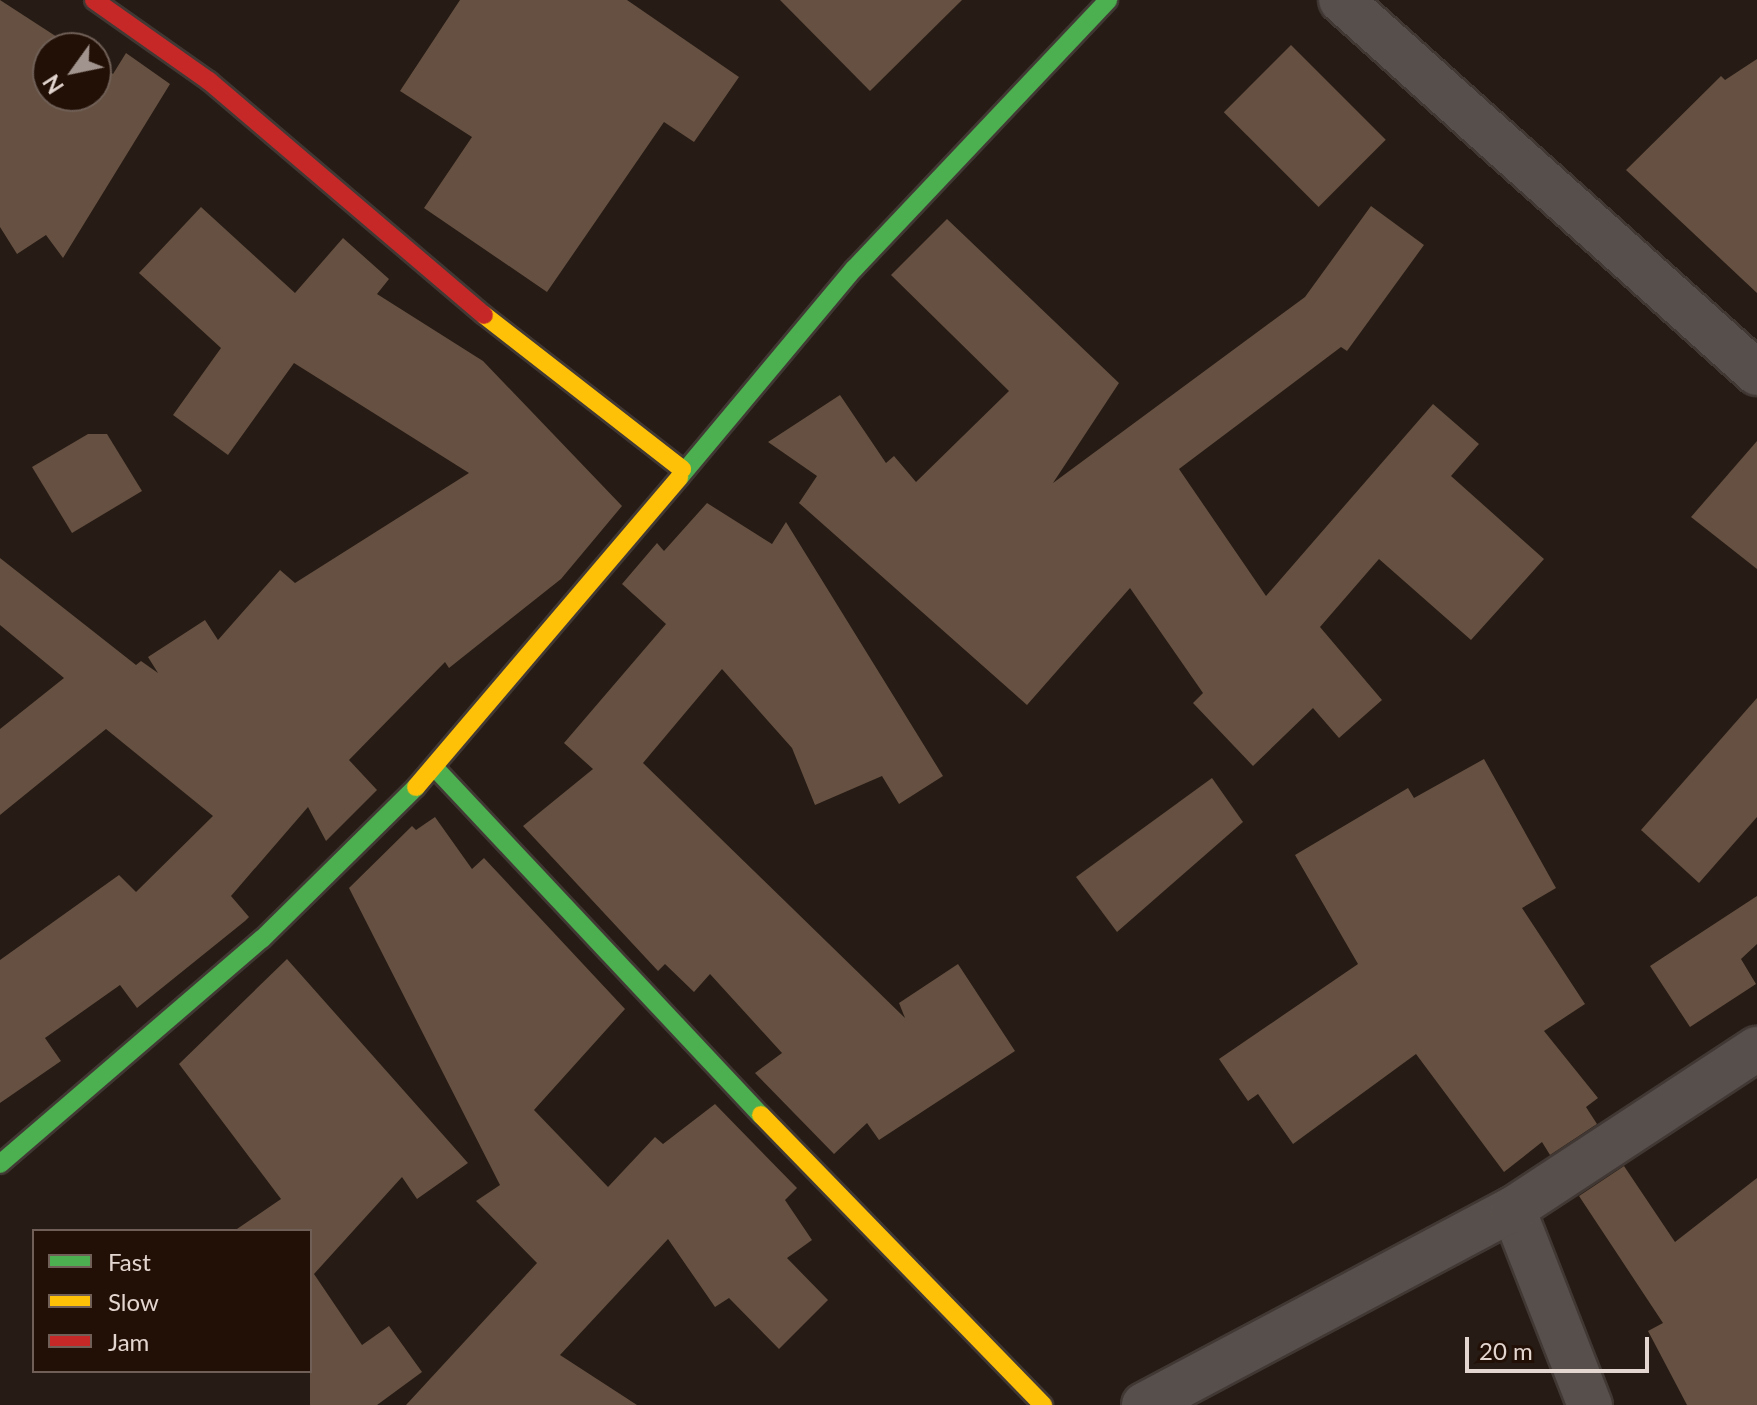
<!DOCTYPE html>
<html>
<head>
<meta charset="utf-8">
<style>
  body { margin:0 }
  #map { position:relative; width:1757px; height:1405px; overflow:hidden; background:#261b15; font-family:Lato,sans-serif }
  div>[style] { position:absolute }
  .building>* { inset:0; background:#655041; transform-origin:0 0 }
  .roads { filter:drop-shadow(2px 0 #413834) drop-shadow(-2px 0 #413834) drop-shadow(0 2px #413834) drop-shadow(0 -2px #413834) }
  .street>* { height:44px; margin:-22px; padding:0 22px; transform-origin:22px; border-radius:22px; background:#574f4b }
  .fast>* { height:18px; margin:-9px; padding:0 9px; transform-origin:9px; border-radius:9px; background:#4caf50 }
  .slow>* { height:18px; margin:-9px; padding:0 9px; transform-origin:9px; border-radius:9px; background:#ffc107 }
  .jam>* { height:18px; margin:-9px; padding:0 9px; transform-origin:9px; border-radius:9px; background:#c62828 }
  span { translate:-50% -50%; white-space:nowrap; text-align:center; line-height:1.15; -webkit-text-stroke:8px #221006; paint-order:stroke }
  .legend { position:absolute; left:32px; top:1229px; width:280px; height:144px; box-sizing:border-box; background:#221006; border:2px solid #6f5f56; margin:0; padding:10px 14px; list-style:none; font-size:24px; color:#e3d5cf }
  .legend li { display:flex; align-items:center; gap:16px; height:40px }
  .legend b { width:40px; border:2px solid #6f5f56 }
  .north { position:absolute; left:32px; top:32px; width:80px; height:80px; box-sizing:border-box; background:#221006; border:2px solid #6f5f56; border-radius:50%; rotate:237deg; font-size:22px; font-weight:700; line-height:32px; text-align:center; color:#e3d5cf }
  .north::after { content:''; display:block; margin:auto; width:28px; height:36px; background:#a1948e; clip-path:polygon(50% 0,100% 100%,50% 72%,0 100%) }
  .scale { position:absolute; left:1465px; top:1337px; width:184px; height:36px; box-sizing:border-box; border:4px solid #e3d5cf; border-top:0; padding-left:10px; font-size:24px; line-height:28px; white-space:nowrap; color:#e3d5cf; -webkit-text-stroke:6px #221006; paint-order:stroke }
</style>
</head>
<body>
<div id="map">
  <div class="building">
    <div style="clip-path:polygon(0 0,74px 48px,48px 48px,48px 96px,96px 96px,96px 63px,113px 74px,126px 53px,170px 84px,63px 258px,46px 235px,17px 254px,0 227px)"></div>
    <div style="clip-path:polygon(460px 0,627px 0,739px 77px,694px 142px,664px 122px,547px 292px,424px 208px,472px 137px,400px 91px)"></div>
    <div style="clip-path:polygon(780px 0,962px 0,870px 91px)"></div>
    <div style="left:1291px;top:45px;width:134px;height:95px;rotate:45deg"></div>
    <div style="clip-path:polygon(1757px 59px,1757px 293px,1626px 170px,1721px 76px,1725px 80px)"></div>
    <div style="clip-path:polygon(1371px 206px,1424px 245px,1347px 351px,1341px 347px,1179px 469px,1266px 596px,1433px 404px,1479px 444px,1451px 476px,1544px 559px,1471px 640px,1379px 559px,1320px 627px,1382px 700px,1339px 738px,1313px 708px,1253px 766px,1193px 703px,1203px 693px,1130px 588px,1027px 705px,799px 503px,817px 476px,768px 442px,840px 395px,886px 463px,894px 456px,916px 482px,1009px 391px,891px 275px,947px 219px,1119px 383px,1053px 483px,1305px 297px)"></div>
    <div style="clip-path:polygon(201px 207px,295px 293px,343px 238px,389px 279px,377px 294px,483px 361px,622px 506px,561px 579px,449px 668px,445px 662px,349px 760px,377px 790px,326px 841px,308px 807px,231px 896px,249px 917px,245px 921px,137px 1008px,120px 985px,45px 1038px,61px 1061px,0 1103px,0 960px,119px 875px,136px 892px,213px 816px,106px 729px,0 815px,0 729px,64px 678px,0 625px,0 558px,136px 665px,141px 661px,158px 673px,148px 657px,205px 620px,218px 640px,280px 570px,295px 583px,469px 473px,294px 363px,228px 455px,173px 415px,221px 348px,139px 273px)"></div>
    <div style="clip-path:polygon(88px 434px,107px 434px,142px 491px,72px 533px,32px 467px)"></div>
    <div style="clip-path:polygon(1757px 441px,1757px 569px,1691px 517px)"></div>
    <div style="clip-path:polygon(707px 503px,772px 544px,786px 522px,943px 776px,899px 804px,882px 776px,815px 805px,792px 748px,722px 669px,643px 763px,905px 1018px,899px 1003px,958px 964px,1015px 1051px,879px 1140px,867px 1123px,834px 1154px,755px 1073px,782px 1053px,710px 974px,694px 992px,665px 964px,658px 971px,523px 826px,593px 769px,564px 743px,666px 624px,622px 584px,657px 543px,664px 551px)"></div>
    <div style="clip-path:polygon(1757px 698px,1757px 817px,1699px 883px,1641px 830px)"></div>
    <div style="clip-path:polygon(1484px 759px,1556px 888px,1522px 908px,1585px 1004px,1544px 1031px,1598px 1098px,1586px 1107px,1597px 1124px,1550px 1155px,1542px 1142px,1504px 1172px,1416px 1054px,1293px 1144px,1258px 1094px,1248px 1101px,1219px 1059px,1358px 964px,1295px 855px,1408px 788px,1414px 798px)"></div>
    <div style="clip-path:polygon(1212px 778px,1243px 822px,1117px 932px,1076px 877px)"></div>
    <div style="clip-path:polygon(435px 817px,472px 869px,484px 858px,625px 1009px,534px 1110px,608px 1187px,655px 1137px,663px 1144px,715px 1104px,797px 1188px,785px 1200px,812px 1240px,787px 1258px,828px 1300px,779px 1349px,729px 1298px,715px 1307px,668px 1239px,560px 1355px,637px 1405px,406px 1405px,537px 1263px,476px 1201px,500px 1185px,349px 888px,412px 826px,416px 830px)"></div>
    <div style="clip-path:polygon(1757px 896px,1757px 944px,1741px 959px,1756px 984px,1690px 1027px,1650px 966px)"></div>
    <div style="clip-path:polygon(287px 959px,468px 1163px,417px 1199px,402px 1177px,314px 1274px,362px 1345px,389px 1326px,422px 1372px,377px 1405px,310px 1405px,310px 1231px,234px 1231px,281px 1199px,179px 1064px)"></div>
    <div style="clip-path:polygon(1624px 1166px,1675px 1242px,1757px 1178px,1757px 1405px,1687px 1405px,1648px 1331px,1663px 1323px,1579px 1196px)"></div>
  </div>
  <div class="roads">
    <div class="street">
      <div style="left:1341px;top:0;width:559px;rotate:41.88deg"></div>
      <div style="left:1513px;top:1209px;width:211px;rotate:68.6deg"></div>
      <div style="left:1144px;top:1405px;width:418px;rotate:-28deg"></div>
      <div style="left:1513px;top:1209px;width:292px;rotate:-33.3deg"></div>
    </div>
    <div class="fast">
      <div style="left:679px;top:478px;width:273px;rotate:-50.1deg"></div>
      <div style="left:854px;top:269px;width:370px;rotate:-46.6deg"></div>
      <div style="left:435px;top:768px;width:476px;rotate:46.8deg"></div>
      <div style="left:0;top:1164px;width:345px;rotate:-40.7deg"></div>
      <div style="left:262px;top:939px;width:216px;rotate:-44.6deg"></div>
    </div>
    <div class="slow">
      <div style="left:484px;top:315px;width:251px;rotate:37.9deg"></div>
      <div style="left:416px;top:787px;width:406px;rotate:-49.6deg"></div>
      <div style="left:761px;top:1115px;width:405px;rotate:45.8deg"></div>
    </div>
    <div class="jam">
      <div style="left:94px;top:0;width:141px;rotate:35.2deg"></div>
      <div style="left:209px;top:81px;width:361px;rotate:40.4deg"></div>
    </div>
  </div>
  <ul class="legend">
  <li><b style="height:10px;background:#4caf50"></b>Fast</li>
  <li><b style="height:10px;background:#ffc107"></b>Slow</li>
  <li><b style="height:10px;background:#c62828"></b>Jam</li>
  </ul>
  <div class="north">N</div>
  <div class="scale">20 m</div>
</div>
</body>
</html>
